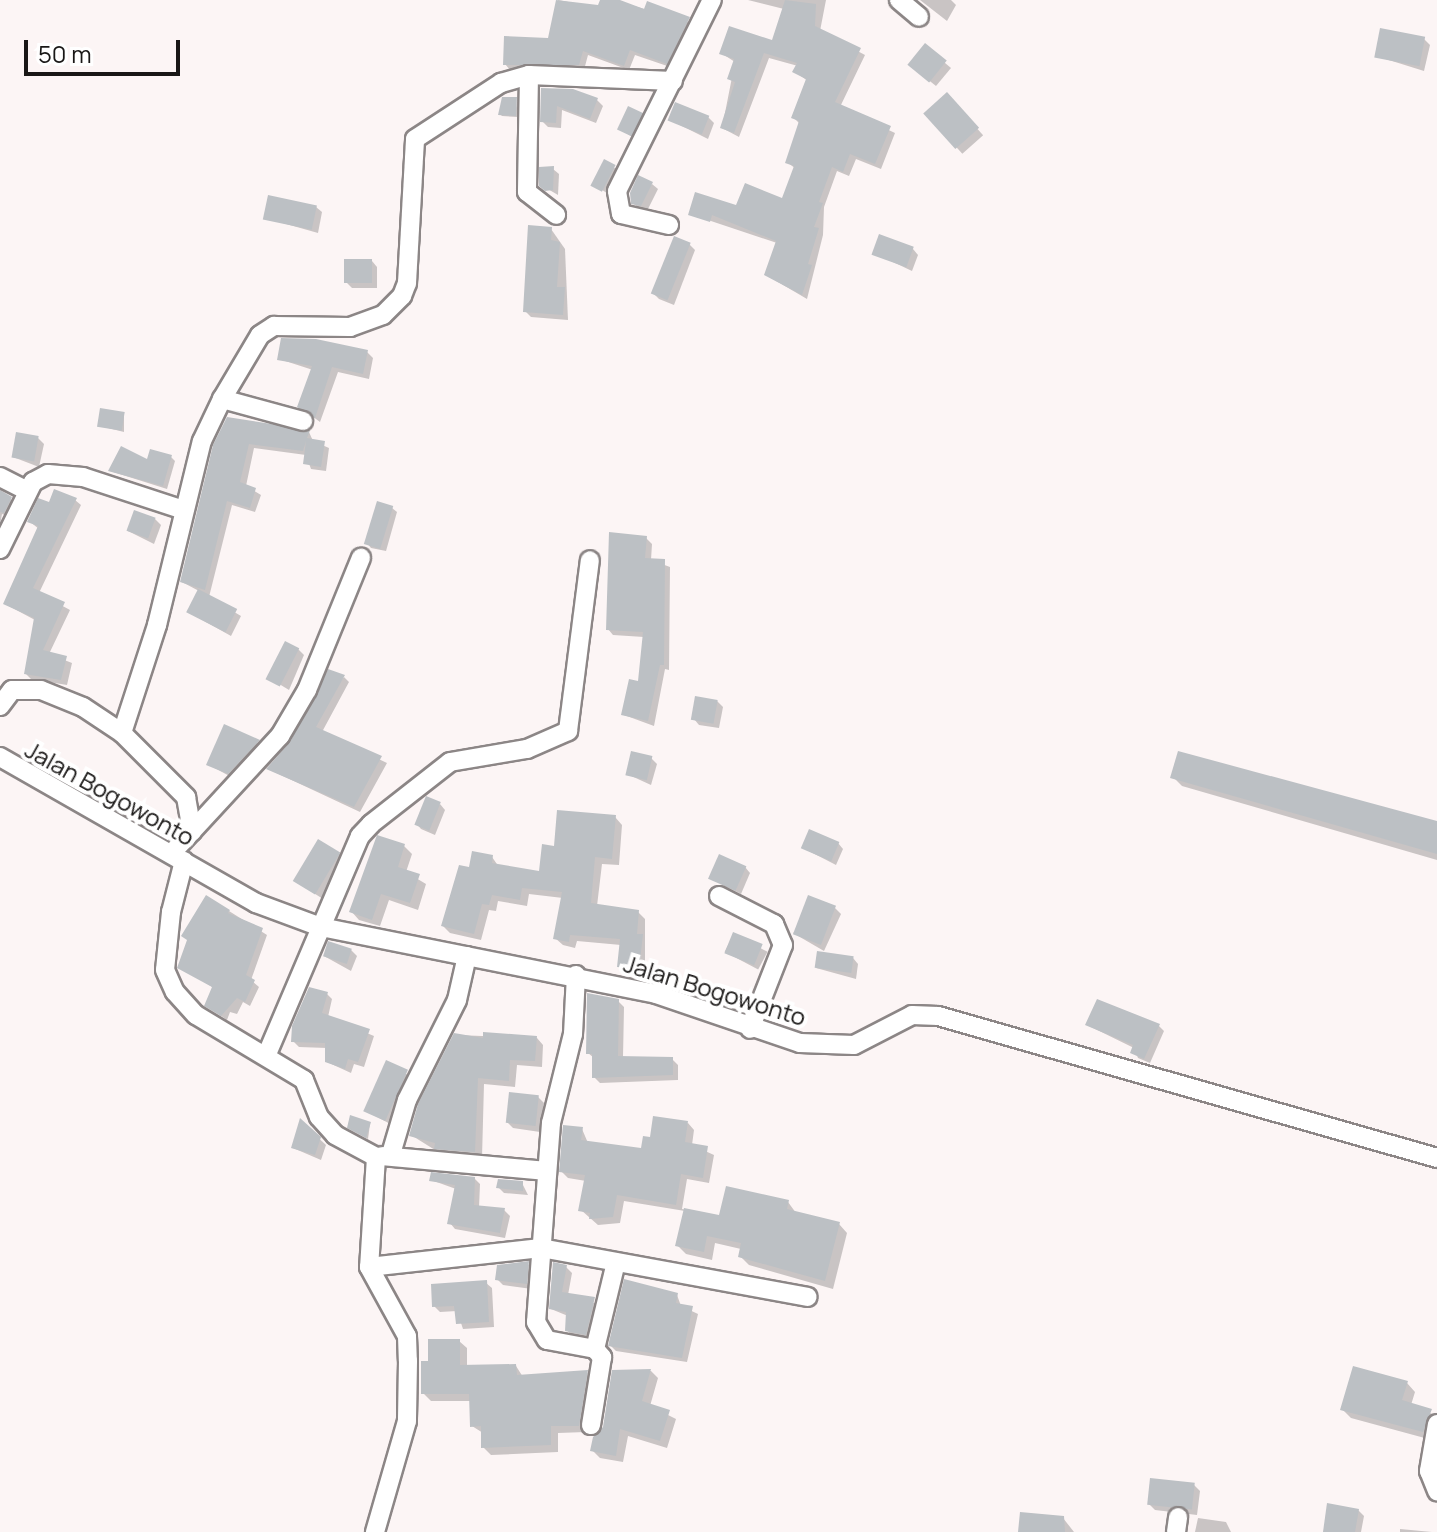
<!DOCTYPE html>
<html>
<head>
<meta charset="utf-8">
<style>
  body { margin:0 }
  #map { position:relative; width:1437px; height:1532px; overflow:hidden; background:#fcf5f5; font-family:Manrope,sans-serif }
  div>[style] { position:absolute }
  .shadow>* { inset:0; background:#0003; transform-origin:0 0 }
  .building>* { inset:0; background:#bcc0c4; transform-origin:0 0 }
  .roads { filter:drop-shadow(2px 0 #8c8686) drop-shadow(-2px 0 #8c8686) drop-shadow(0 2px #8c8686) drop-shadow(0 -2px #8c8686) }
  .street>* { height:18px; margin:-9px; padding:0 9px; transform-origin:9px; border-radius:9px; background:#fff }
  span { translate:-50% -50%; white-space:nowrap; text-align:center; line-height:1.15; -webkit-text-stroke:8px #fff; paint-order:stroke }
  .street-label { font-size:24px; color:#191716 }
  .scale { position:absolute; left:24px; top:40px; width:156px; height:36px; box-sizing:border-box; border:4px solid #191716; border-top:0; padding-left:10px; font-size:24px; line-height:28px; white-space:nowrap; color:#191716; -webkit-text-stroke:6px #fff; paint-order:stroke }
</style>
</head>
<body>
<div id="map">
  <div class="shadow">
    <div style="clip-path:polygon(558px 0,600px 8px,603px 0,614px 0,695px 24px,673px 68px,635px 55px,629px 70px,588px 55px,584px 70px,510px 70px,505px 64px,549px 40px)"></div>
    <div style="clip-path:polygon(748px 0,826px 0,820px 31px,865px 55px,840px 107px,895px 133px,881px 169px,856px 159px,849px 176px,837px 171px,824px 207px,823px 235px,807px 299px,766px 275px,777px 243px,690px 214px,783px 200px,796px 169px,787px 162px,799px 123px,793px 117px,808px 81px,795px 72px,798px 66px,769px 58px,739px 137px,722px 128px,735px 62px,721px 53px,774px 42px,784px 9px)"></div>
    <div style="clip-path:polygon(920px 0,951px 0,956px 5px,947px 21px)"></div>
    <div style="clip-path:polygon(1424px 39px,1430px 45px,1424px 71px,1376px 56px)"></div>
    <div style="clip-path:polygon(925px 46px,951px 68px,936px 86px,916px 70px)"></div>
    <div style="clip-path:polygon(543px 90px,597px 100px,603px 106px,596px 123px,562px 110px,561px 128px,548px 127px,542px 121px)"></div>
    <div style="left:947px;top:95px;width:54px;height:28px;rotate:48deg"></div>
    <div style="clip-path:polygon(516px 99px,518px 117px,502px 116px,500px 114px)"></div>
    <div style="clip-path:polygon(641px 114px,647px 120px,637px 140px,620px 129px)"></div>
    <div style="clip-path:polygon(708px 117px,714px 123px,708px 139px,668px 119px)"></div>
    <div style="clip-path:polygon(605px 162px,621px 172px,611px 196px,595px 185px)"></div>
    <div style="clip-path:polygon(553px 169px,559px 174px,558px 195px,541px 185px)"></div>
    <div style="clip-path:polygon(652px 184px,658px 189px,647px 211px,639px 209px,633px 203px)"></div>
    <div style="clip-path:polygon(316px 207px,322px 212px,318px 233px,265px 218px)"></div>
    <div style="clip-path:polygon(551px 229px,565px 249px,568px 320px,531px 317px,525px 311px)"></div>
    <div style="clip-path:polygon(689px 244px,695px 250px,674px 305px,659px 299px,654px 294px)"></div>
    <div style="clip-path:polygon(913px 249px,918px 255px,912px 271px,874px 253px)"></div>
    <div style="clip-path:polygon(372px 261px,377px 267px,377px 288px,352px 288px,346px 282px)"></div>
    <div style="clip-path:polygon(367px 352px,373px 358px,369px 379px,338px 372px,320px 422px,300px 407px,313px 370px,279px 359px)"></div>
    <div style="clip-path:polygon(124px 414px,124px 432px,100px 426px)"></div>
    <div style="clip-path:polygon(309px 432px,313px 441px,329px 448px,326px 471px,311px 469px,306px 455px,254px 448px,246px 486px,261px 495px,255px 512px,232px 505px,209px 597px,241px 616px,231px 636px,188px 612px,199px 591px,182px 582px,215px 446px)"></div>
    <div style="clip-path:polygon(38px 438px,44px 444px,39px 467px,13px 457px)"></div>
    <div style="clip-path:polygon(171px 457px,175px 461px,167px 489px,110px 471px)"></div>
    <div style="clip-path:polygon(0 492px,16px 503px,9px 517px,2px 514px,0 525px)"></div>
    <div style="clip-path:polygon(75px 500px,81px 505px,39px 593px,70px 610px,49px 654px,72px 663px,67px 685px,31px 679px,26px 674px,35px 620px,5px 604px,39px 529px,29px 521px,50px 505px)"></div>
    <div style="clip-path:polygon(392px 508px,397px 512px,386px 551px,371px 548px,367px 543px)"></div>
    <div style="clip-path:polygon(155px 519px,161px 525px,154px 544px,128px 531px)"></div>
    <div style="clip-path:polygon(646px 538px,652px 544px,651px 560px,670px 567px,669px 670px,665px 669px,654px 726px,624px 715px,640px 683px,644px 637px,613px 635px,608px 629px)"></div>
    <div style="clip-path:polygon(298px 649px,304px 655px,289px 690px,271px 679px)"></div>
    <div style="clip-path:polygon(344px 677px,349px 682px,322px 732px,387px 763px,360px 812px,268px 769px)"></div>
    <div style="clip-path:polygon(717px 701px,723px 707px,719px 728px,699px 725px,694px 719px)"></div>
    <div style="clip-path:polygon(225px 727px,264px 747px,235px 779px,209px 765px)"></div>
    <div style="clip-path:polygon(651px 758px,657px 764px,651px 785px,627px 774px)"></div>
    <div style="clip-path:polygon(1173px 777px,1437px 825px,1437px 860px,1182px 786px)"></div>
    <div style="clip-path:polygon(440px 804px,445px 810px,435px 835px,421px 829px,416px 823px)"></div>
    <div style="clip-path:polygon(615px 817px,622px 825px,619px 865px,602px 864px,597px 906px,638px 912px,645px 919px,645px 975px,626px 973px,619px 966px,621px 945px,577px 941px,575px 948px,563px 945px,555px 938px,563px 898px,529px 894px,527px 906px,498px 901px,496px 911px,489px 910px,481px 940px,450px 933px,443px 926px,470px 870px,492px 857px,499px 867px,541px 874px,556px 848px)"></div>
    <div style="clip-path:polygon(838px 843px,843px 849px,836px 865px,803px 848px)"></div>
    <div style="clip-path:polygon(404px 846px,412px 854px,406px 872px,426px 884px,418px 910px,389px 900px,380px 926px,359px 920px,351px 911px)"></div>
    <div style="clip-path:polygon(339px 853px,345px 859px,323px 899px,295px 881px)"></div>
    <div style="clip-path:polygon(745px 867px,750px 873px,741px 894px,711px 878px)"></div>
    <div style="clip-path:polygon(835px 908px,841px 914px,824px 951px,793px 933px)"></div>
    <div style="clip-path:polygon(229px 911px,267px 935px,251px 980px,259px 987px,250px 1006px,243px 1002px,237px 1014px,230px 1012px,227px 1020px,207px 1006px,214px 988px,180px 967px)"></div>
    <div style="left:734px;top:934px;width:38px;height:20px;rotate:28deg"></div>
    <div style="clip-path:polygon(351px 950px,357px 956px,351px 971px,324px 956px)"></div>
    <div style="clip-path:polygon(853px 958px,858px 964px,856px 979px,816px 968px)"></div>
    <div style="clip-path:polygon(327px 994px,332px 999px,328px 1017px,374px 1036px,364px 1067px,354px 1064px,351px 1073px,327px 1062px,327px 1048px,299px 1047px,293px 1041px)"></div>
    <div style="clip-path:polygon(618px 1001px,624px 1007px,623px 1058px,672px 1059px,678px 1065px,678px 1080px,600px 1083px,594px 1077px,594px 1058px,588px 1053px)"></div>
    <div style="clip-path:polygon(1087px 1025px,1158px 1025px,1164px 1031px,1150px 1063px,1138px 1058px,1134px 1048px)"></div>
    <div style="clip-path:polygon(455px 1035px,537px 1038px,543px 1045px,542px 1067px,517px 1065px,515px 1087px,484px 1084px,482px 1158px,443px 1155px,411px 1135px)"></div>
    <div style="clip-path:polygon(387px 1063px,413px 1078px,394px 1126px,366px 1111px)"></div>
    <div style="clip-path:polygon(538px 1097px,544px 1103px,540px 1132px,513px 1128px,507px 1122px)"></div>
    <div style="clip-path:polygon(301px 1122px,326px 1145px,321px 1160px,293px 1148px)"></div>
    <div style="clip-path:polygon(688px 1123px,694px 1130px,692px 1145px,714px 1155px,709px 1183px,687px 1179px,682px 1209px,720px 1217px,788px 1202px,796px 1213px,839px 1224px,847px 1233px,833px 1289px,749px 1265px,740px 1256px,741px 1249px,715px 1243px,712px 1260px,686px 1254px,678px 1246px,685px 1211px,624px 1201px,620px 1223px,598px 1225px,581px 1210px,586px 1181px,568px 1178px,561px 1171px,582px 1129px,588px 1143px,643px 1150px,652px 1139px)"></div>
    <div style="clip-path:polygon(370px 1124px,368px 1139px,351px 1129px)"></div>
    <div style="clip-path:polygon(474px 1178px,480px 1184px,479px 1208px,504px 1210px,510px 1216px,505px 1238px,455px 1229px,450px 1223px,456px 1189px,431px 1180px)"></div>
    <div style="clip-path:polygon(522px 1183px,528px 1195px,504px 1193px,499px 1188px)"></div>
    <div style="clip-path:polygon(528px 1264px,533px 1269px,532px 1289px,503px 1285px,497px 1279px)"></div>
    <div style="clip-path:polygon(566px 1267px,572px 1273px,568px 1295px,600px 1305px,591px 1340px,572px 1336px,567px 1330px,568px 1316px,551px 1309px)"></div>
    <div style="clip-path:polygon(486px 1283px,492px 1288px,494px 1327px,463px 1329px,457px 1311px,440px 1312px,434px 1306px)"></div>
    <div style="clip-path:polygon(677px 1295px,681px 1306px,698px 1314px,687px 1362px,616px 1351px,610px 1345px)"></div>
    <div style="clip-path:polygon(459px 1341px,467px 1348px,467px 1367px,516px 1366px,523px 1377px,587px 1372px,594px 1380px,586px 1432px,558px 1433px,558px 1452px,491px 1455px,483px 1447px,483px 1433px,472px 1426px,471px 1401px,431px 1401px,423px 1393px,430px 1363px)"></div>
    <div style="clip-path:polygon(651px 1371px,658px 1378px,650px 1406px,676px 1419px,667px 1448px,628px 1436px,623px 1462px,600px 1458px,593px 1451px,605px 1428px,614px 1372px)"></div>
    <div style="clip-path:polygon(1407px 1383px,1415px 1392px,1411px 1405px,1437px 1416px,1432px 1440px,1351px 1418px,1342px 1409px)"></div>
    <div style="clip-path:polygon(1194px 1485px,1200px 1491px,1197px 1515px,1155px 1510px,1149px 1504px)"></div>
    <div style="clip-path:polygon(1358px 1510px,1364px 1516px,1361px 1532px,1325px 1532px)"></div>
    <div style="clip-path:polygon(1063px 1518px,1074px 1532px,1020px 1532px)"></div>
    <div style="clip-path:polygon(1198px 1518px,1226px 1522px,1231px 1532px,1195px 1532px)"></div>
    <div style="clip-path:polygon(1400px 1529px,1432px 1532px,1400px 1532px)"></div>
  </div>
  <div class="building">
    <div style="clip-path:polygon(556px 0,598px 5px,600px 0,620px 0,644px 9px,647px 1px,690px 17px,667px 64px,630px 50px,624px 66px,583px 51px,579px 65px,503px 65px,504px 36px,548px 38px)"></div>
    <div style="clip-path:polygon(785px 0,816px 4px,815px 26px,861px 48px,835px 102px,891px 126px,875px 164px,850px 154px,843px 172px,832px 167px,819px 202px,823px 203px,814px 227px,819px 228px,808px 264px,812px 265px,802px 295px,764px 275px,776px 241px,712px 215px,710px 222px,688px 215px,695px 192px,736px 205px,745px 183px,782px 198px,794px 166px,785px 163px,799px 121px,791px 118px,806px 79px,792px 72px,797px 63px,764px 53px,734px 133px,720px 128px,735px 82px,727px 79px,734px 59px,719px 54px,729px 26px,772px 40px)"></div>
    <div style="left:1380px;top:28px;width:46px;height:30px;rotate:11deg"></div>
    <div style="left:925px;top:43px;width:28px;height:28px;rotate:39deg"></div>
    <div style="clip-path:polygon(541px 88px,573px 89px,598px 98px,590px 119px,557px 106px,556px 123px,540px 122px)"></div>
    <div style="left:947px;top:92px;width:48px;height:32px;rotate:48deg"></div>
    <div style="clip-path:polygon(502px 97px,517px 97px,516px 116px,498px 115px)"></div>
    <div style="left:675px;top:102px;width:37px;height:20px;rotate:22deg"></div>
    <div style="left:628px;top:106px;width:17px;height:26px;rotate:25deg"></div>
    <div style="left:604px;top:159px;width:13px;height:30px;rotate:27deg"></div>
    <div style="clip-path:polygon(554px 166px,553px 190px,545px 191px,539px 186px,539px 167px)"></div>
    <div style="clip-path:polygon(638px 175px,653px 182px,641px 206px,631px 204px,630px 193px)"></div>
    <div style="left:268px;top:195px;width:50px;height:25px;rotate:12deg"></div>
    <div style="clip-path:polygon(528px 225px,552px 227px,551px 240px,560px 242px,557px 287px,565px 287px,563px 315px,523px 312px)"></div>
    <div style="left:879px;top:234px;width:37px;height:22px;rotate:20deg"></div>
    <div style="left:674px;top:236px;width:18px;height:62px;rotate:22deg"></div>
    <div style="left:344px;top:259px;width:28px;height:24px"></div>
    <div style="clip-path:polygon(281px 338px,316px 339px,368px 350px,363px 374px,332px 367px,315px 418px,297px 407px,312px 366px,277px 360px)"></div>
    <div style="left:100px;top:408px;width:25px;height:19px;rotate:9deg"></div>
    <div style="clip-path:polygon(227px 417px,310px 430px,307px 438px,325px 441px,321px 467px,303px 464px,306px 441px,303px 451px,249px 444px,240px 482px,256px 488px,250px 508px,227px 501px,205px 590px,180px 582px,213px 445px)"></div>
    <div style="left:16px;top:432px;width:23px;height:26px;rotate:10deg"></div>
    <div style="clip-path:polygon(121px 446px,147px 459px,150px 449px,172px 455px,163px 486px,108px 471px)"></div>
    <div style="clip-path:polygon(54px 489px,77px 498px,33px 588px,65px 602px,43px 650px,67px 656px,61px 680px,24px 674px,34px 618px,3px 604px,38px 526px,27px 522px,38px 498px,49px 502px)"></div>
    <div style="clip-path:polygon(0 490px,12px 497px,4px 513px,0 512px)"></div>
    <div style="left:377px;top:501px;width:17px;height:45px;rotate:17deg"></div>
    <div style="left:134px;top:510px;width:23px;height:22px;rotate:20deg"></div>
    <div style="clip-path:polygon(609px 532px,647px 536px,645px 558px,665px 559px,664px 665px,660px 665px,648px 721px,621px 715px,629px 679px,638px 681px,643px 632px,606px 630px)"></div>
    <div style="left:198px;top:589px;width:44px;height:26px;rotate:27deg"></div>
    <div style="left:285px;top:641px;width:16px;height:43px;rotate:27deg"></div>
    <div style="clip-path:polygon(328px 669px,345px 675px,316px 727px,382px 756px,354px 807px,266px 769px,290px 742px)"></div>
    <div style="left:695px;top:696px;width:23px;height:24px;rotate:10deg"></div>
    <div style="clip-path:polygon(224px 724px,260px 740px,228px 774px,206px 765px)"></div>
    <div style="left:631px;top:751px;width:22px;height:25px;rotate:13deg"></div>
    <div style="clip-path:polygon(1178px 751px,1437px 821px,1437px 854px,1170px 778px)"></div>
    <div style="left:426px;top:796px;width:16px;height:31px;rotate:22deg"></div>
    <div style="clip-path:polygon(557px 810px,616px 815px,612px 859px,595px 857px,591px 903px,639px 910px,637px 934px,643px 934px,639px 969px,617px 967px,620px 939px,570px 935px,569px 942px,553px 939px,562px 892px,522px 888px,520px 900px,492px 895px,489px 905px,482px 904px,474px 934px,441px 926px,459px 865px,469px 867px,472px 851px,493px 855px,492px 863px,539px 871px,542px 844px,554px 846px)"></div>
    <div style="left:809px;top:829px;width:33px;height:21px;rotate:23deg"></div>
    <div style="clip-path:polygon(377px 835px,405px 844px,398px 867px,420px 874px,410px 903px,381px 894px,372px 920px,349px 912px)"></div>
    <div style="left:318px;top:839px;width:26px;height:49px;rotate:31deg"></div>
    <div style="left:719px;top:854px;width:30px;height:27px;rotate:24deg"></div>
    <div style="clip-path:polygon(206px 895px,230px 910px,228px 913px,263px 928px,246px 975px,255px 980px,245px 1002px,237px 998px,221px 1016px,204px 1006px,212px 987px,177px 968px,187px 940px,181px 936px)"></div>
    <div style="left:808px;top:895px;width:30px;height:42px;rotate:21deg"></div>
    <div style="left:733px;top:932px;width:32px;height:23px;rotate:22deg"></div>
    <div style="left:328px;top:941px;width:25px;height:16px;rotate:18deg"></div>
    <div style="left:817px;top:951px;width:37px;height:17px;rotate:8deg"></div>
    <div style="clip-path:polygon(309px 987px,328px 992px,322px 1013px,370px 1029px,358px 1062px,348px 1059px,345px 1069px,325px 1062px,325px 1043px,291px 1042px,292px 1026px)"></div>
    <div style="clip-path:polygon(587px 993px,619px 999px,618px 1056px,673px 1057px,673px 1075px,592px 1078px,592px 1054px,586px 1054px)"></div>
    <div style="clip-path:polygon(1097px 999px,1160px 1024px,1144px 1059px,1130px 1053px,1133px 1045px,1085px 1025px)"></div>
    <div style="clip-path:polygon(483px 1032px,537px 1036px,535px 1061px,510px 1060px,509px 1081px,478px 1078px,475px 1152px,434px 1149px,435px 1143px,409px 1136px,418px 1104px,454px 1033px,483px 1038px)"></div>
    <div style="left:386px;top:1060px;width:24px;height:56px;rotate:24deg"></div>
    <div style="left:509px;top:1092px;width:30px;height:31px;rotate:6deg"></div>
    <div style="clip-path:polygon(350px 1115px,371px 1122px,366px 1138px,347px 1128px)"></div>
    <div style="clip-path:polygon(653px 1116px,688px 1121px,685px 1142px,708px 1146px,703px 1178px,681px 1174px,676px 1205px,617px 1195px,613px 1217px,589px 1219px,590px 1213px,578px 1211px,585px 1175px,559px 1172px,563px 1125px,583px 1127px,581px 1140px,641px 1148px,643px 1136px,650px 1137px)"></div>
    <div style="clip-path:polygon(300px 1118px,321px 1137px,315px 1155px,291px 1148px)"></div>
    <div style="clip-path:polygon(431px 1172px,475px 1177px,474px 1205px,505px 1208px,500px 1233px,447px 1224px,455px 1185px,429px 1181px)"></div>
    <div style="clip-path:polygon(498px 1179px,523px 1181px,523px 1191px,496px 1188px)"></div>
    <div style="clip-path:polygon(726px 1186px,789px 1200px,787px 1209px,840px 1222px,825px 1281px,738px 1257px,741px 1243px,707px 1236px,704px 1252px,675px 1246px,684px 1208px,719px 1215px)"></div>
    <div style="clip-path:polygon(529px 1261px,527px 1284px,495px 1280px,497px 1265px)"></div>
    <div style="clip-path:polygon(553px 1262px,567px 1265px,562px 1292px,595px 1297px,586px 1335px,565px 1331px,566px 1312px,549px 1309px)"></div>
    <div style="clip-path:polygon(624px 1279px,678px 1293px,676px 1303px,693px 1306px,682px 1358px,608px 1346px)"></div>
    <div style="clip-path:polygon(487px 1280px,489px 1322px,456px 1324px,454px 1306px,432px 1307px,431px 1284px)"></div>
    <div style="clip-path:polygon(428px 1339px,460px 1339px,460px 1365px,516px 1364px,517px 1375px,588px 1370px,579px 1426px,551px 1426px,551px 1445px,481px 1448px,481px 1426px,470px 1427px,469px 1394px,421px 1394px,421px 1361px,428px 1361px)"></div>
    <div style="clip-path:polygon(1353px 1366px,1408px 1381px,1402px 1400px,1432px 1409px,1423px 1432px,1340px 1410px)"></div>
    <div style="clip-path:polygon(651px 1369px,642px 1401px,670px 1410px,660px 1441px,620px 1429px,616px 1456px,590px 1451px,593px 1437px,603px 1427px,612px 1370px)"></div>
    <div style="left:1150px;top:1478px;width:45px;height:27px;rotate:6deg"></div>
    <div style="clip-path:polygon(1327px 1503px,1359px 1509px,1355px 1532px,1323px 1532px)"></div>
    <div style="clip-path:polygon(1020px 1512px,1064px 1516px,1065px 1532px,1018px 1532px)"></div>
  </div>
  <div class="roads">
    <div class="street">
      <div style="left:899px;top:0;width:26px;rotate:40deg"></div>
      <div style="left:529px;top:75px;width:117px;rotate:91deg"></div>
      <div style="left:527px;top:192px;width:37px;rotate:38deg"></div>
      <div style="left:669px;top:225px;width:49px;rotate:-167.1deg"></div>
      <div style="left:621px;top:214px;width:23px;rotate:-100deg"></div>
      <div style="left:617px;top:191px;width:213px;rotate:-63.6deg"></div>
      <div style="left:222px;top:399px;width:84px;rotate:15.2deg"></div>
      <div style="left:0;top:477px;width:31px;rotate:27deg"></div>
      <div style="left:0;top:549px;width:75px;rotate:-63.8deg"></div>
      <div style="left:33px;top:482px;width:17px;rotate:-28deg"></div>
      <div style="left:48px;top:474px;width:35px;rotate:5deg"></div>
      <div style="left:83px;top:477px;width:106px;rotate:18.1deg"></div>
      <div style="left:0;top:706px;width:20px;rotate:-53deg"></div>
      <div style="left:12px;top:690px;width:29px"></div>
      <div style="left:41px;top:690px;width:45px;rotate:22deg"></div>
      <div style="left:83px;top:707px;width:47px;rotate:33.7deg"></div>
      <div style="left:122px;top:733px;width:114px;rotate:-72deg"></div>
      <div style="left:157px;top:625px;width:189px;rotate:-76.3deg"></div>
      <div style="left:202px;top:441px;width:47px;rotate:-64.5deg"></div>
      <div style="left:222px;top:399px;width:74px;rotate:-59.3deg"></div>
      <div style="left:260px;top:335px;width:17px;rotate:-33deg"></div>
      <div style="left:274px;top:326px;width:76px;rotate:0.8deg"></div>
      <div style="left:350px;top:327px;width:35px;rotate:-20deg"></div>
      <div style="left:383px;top:315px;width:27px;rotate:-45deg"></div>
      <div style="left:402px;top:296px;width:14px;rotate:-69deg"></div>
      <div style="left:407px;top:283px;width:144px;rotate:-86.8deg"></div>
      <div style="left:415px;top:139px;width:103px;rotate:-33.1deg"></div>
      <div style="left:501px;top:83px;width:29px;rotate:-16deg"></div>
      <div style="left:529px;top:75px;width:144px;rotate:2.4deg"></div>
      <div style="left:122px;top:733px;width:91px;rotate:45deg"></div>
      <div style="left:186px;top:797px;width:35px;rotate:80deg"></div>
      <div style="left:0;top:757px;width:295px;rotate:29.7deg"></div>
      <div style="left:256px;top:903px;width:69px;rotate:20.3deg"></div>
      <div style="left:321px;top:927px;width:342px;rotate:11.3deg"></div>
      <div style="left:656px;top:994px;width:152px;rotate:18.8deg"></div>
      <div style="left:800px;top:1043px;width:54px;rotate:2.1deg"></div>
      <div style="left:854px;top:1045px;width:65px;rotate:-27.3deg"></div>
      <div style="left:912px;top:1015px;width:26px;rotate:2deg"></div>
      <div style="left:938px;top:1016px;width:519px;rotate:15.88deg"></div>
      <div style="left:171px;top:854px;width:161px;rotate:-47.3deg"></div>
      <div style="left:280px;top:736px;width:53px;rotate:-59.6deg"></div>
      <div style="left:307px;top:690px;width:143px;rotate:-67.8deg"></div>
      <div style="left:184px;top:861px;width:53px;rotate:104.3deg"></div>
      <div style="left:171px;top:912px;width:58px;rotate:95.9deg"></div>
      <div style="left:165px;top:970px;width:24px;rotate:66deg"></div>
      <div style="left:175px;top:992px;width:31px;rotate:48deg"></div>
      <div style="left:196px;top:1015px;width:126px;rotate:31deg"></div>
      <div style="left:304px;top:1080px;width:40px;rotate:68deg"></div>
      <div style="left:319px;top:1117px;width:24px;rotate:48deg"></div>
      <div style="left:335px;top:1135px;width:47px;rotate:28.2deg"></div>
      <div style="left:376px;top:1157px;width:110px;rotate:93.6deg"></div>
      <div style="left:369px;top:1267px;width:79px;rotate:61.2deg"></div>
      <div style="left:407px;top:1336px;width:25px;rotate:88deg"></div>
      <div style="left:408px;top:1361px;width:60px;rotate:91deg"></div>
      <div style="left:407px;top:1421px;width:116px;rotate:106.1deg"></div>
      <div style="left:719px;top:896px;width:62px;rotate:27deg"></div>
      <div style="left:774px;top:924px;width:23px;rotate:67deg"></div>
      <div style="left:783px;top:945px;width:90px;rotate:111.4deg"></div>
      <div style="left:576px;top:975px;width:59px;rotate:92.9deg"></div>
      <div style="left:573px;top:1034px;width:92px;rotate:103.9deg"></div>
      <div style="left:551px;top:1123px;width:200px;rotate:94.3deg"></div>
      <div style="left:536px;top:1322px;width:21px;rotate:59deg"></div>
      <div style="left:547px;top:1340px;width:49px;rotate:10.6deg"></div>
      <div style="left:595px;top:1349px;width:11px;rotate:49deg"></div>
      <div style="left:602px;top:1357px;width:69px;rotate:99.2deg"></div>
      <div style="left:267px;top:1054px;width:237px;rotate:-66.9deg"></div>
      <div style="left:360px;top:836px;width:16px;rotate:-47deg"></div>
      <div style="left:371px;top:824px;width:100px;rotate:-38.1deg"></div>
      <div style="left:450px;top:762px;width:78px;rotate:-9.6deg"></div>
      <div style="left:527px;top:749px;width:45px;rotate:-23.7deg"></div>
      <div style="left:568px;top:731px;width:172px;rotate:-82.7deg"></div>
      <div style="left:391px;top:1154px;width:56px;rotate:-73.5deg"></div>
      <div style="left:407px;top:1100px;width:112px;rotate:-63.4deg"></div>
      <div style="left:457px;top:1000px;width:45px;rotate:-77.2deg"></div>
      <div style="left:382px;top:1156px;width:165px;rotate:5.2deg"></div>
      <div style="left:369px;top:1267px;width:173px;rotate:-6.3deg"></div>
      <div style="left:541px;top:1248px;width:271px;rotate:10.4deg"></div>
      <div style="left:595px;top:1349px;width:89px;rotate:-76.4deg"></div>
      <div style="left:1437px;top:1424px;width:48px;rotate:99.7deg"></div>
      <div style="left:1429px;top:1471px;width:22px;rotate:68deg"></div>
      <div style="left:1176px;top:1532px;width:15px;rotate:-82deg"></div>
    </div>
  </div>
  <div class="street-label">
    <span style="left:110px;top:793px;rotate:29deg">Jalan Bogowonto</span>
    <span style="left:715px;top:990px;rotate:17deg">Jalan Bogowonto</span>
  </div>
  <div class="scale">50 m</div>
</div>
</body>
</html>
